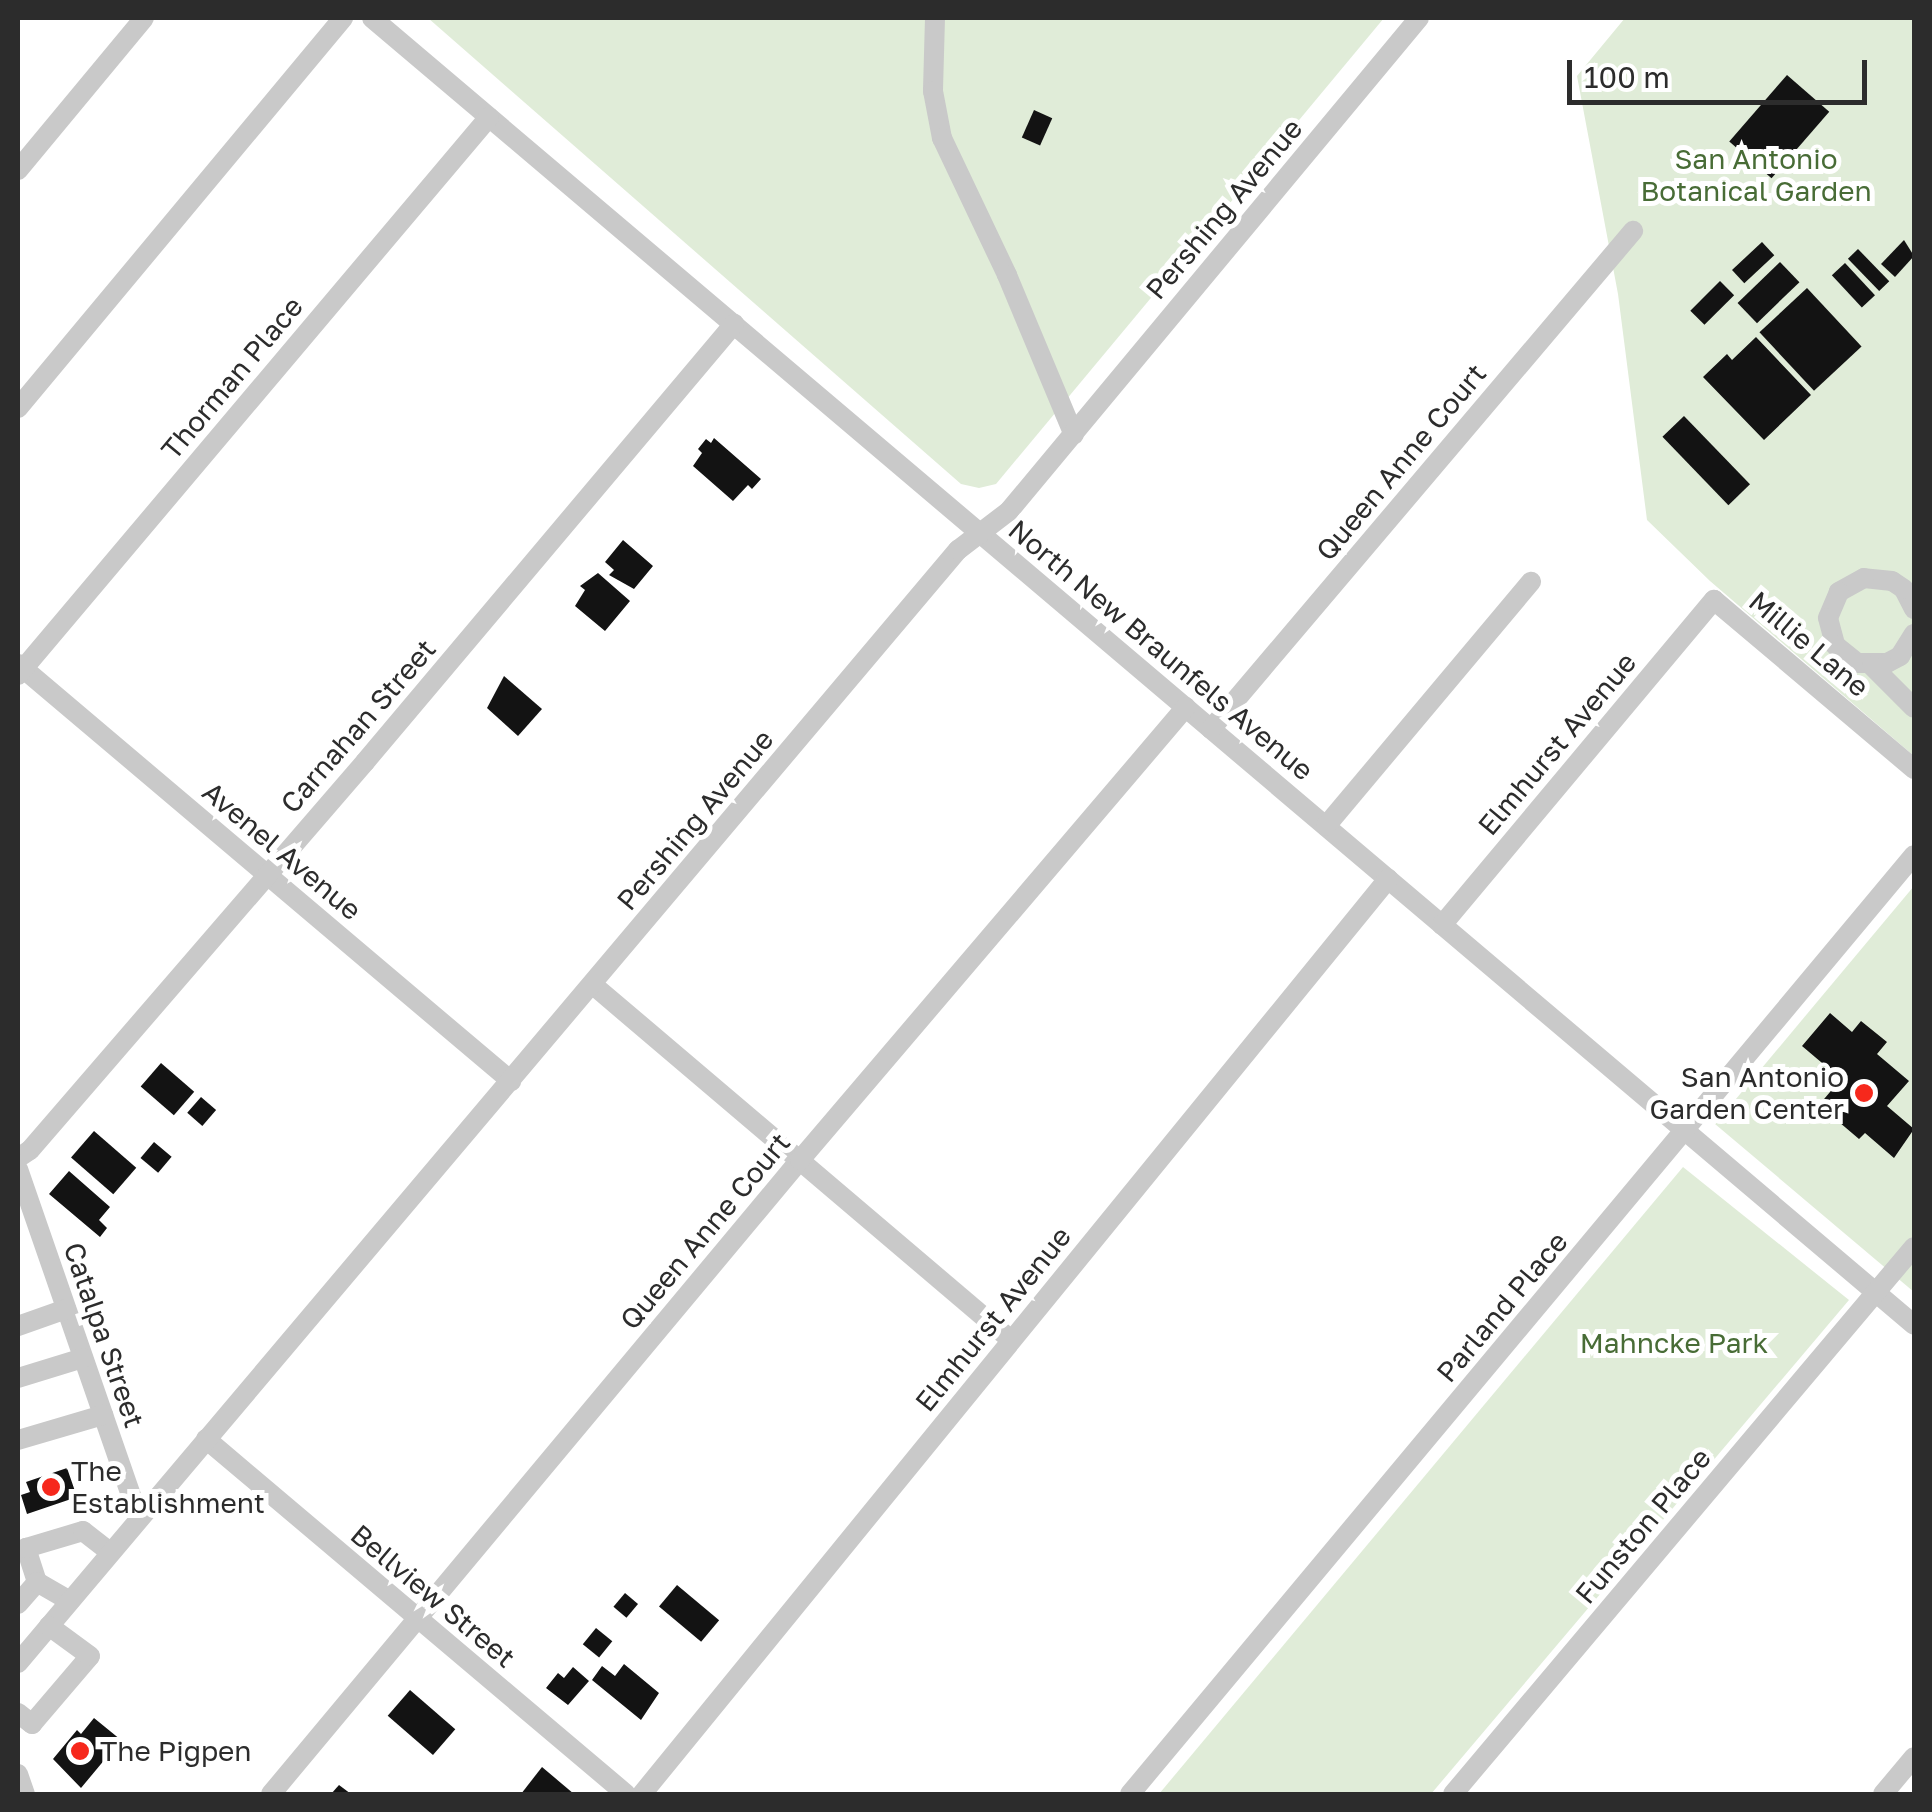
<!DOCTYPE html>
<html>
<head>
<meta charset="utf-8">
<style>
  body { margin:0 }
  #map { position:relative; width:1932px; height:1812px; overflow:hidden; background:#fff; font-family:"Golos Text",sans-serif }
  div>[style] { position:absolute }
  .green>* { inset:0; background:#e0ecd8 }
  .building>* { inset:0; background:#131313; transform-origin:0 0 }
  .minor>* { height:20px; margin:-10px; padding:0 10px; transform-origin:10px; border-radius:10px; background:#c9c9c9 }
  .dots>* { width:28px; height:28px; translate:-50% -50%; box-sizing:border-box; border:5px solid #fff; border-radius:50% }
  span { translate:-50% -50%; white-space:nowrap; text-align:center; line-height:1.15; -webkit-text-stroke:10px #fff; paint-order:stroke }
  .park-label { font-size:28px; color:#486c36 }
  .street-label { font-size:28px; color:#2c2c2c }
  .poi-label { font-size:28px; color:#2c2c2c }
  .right { translate:-100% -50%; text-align:right }
  .left { translate:0 -50%; text-align:left }
  .frame { position:absolute; inset:0; border:20px solid #2c2c2c; pointer-events:none }
  .scale { position:absolute; left:1567px; top:60px; width:300px; height:45px; box-sizing:border-box; border:5px solid #2c2c2c; border-top:0; padding-left:12px; font-size:30px; line-height:35px; white-space:nowrap; color:#2c2c2c; -webkit-text-stroke:8px #fff; paint-order:stroke }
</style>
</head>
<body>
<div id="map">
  <div class="green">
    <div style="clip-path:polygon(428px 18px,1384px 18px,996px 484px,979px 488px,961px 484px)"></div>
    <div style="clip-path:polygon(1625px 18px,1914px 18px,1914px 756px,1710px 581px,1647px 520px,1618px 294px,1577px 76px)"></div>
    <div style="clip-path:polygon(1914px 886px,1914px 1292px,1715px 1124px)"></div>
    <div style="clip-path:polygon(1683px 1167px,1849px 1300px,1431px 1794px,1159px 1794px)"></div>
  </div>
  <div class="building">
    <div style="left:1787px;top:75px;width:56px;height:88px;rotate:41deg"></div>
    <div style="left:1034px;top:110px;width:20px;height:30px;rotate:24deg"></div>
    <div style="clip-path:polygon(1904px 240px,1914px 256px,1895px 277px,1881px 264px)"></div>
    <div style="left:1762px;top:242px;width:18px;height:41px;rotate:47deg"></div>
    <div style="left:1858px;top:249px;width:45px;height:14px;rotate:46deg"></div>
    <div style="left:1780px;top:262px;width:28px;height:59px;rotate:46deg"></div>
    <div style="left:1845px;top:263px;width:44px;height:18px;rotate:47deg"></div>
    <div style="left:1720px;top:281px;width:20px;height:42px;rotate:45deg"></div>
    <div style="left:1807px;top:288px;width:80px;height:65px;rotate:47deg"></div>
    <div style="clip-path:polygon(1756px 337px,1811px 395px,1764px 440px,1703px 377px,1727px 354px,1732px 360px)"></div>
    <div style="left:1684px;top:416px;width:95px;height:30px;rotate:46deg"></div>
    <div style="clip-path:polygon(714px 438px,761px 479px,752px 489px,748px 485px,733px 501px,693px 466px,702px 453px,698px 449px,706px 439px,711px 443px)"></div>
    <div style="clip-path:polygon(623px 540px,653px 566px,634px 589px,609px 575px,614px 570px,605px 562px)"></div>
    <div style="clip-path:polygon(598px 573px,630px 601px,605px 631px,575px 606px,585px 590px,580px 586px)"></div>
    <div style="clip-path:polygon(504px 676px,542px 709px,518px 736px,487px 708px)"></div>
    <div style="clip-path:polygon(1830px 1013px,1852px 1032px,1861px 1021px,1887px 1042px,1877px 1054px,1909px 1081px,1887px 1106px,1914px 1129px,1894px 1158px,1865px 1133px,1859px 1139px,1819px 1105px,1841px 1079px,1802px 1046px)"></div>
    <div style="left:161px;top:1063px;width:44px;height:31px;rotate:41deg"></div>
    <div style="left:201px;top:1097px;width:20px;height:21px;rotate:41deg"></div>
    <div style="left:94px;top:1131px;width:56px;height:35px;rotate:41deg"></div>
    <div style="left:154px;top:1142px;width:23px;height:21px;rotate:40deg"></div>
    <div style="clip-path:polygon(69px 1171px,110px 1207px,99px 1220px,107px 1228px,100px 1237px,49px 1194px)"></div>
    <div style="clip-path:polygon(67px 1468px,77px 1497px,27px 1514px,21px 1495px,30px 1492px,26px 1482px)"></div>
    <div style="left:677px;top:1585px;width:55px;height:28px;rotate:40deg"></div>
    <div style="left:625px;top:1593px;width:17px;height:18px;rotate:40deg"></div>
    <div style="left:596px;top:1628px;width:21px;height:21px;rotate:39deg"></div>
    <div style="clip-path:polygon(624px 1664px,659px 1693px,641px 1720px,592px 1680px,602px 1666px,615px 1676px)"></div>
    <div style="clip-path:polygon(573px 1667px,589px 1681px,568px 1705px,546px 1688px,558px 1673px,564px 1678px)"></div>
    <div style="left:410px;top:1690px;width:60px;height:34px;rotate:41deg"></div>
    <div style="clip-path:polygon(94px 1718px,121px 1740px,81px 1788px,53px 1759px,77px 1730px,81px 1734px)"></div>
    <div style="clip-path:polygon(542px 1767px,574px 1794px,521px 1794px)"></div>
    <div style="clip-path:polygon(339px 1785px,351px 1794px,331px 1794px)"></div>
  </div>
  <div class="minor">
    <div style="left:372px;top:18px;width:2021px;rotate:40.28deg"></div>
    <div style="left:935px;top:18px;width:73px;rotate:91.6deg"></div>
    <div style="left:933px;top:91px;width:48px;rotate:79.2deg"></div>
    <div style="left:942px;top:138px;width:152px;rotate:64.6deg"></div>
    <div style="left:1007px;top:275px;width:173px;rotate:67.3deg"></div>
    <div style="left:18px;top:170px;width:197px;rotate:-50.3deg"></div>
    <div style="left:18px;top:408px;width:508px;rotate:-50.19deg"></div>
    <div style="left:1914px;top:609px;width:22px;rotate:-117deg"></div>
    <div style="left:1904px;top:589px;width:14px;rotate:-146deg"></div>
    <div style="left:1892px;top:581px;width:28px;rotate:-174deg"></div>
    <div style="left:1864px;top:578px;width:29px;rotate:151deg"></div>
    <div style="left:1839px;top:592px;width:28px;rotate:113deg"></div>
    <div style="left:1828px;top:618px;width:28px;rotate:75deg"></div>
    <div style="left:1835px;top:645px;width:28px;rotate:39deg"></div>
    <div style="left:1857px;top:663px;width:30px"></div>
    <div style="left:1887px;top:663px;width:15px;rotate:-28deg"></div>
    <div style="left:1900px;top:656px;width:26px;rotate:-58deg"></div>
    <div style="left:18px;top:664px;width:646px;rotate:40.23deg"></div>
    <div style="left:1872px;top:666px;width:59px;rotate:45deg"></div>
    <div style="left:18px;top:675px;width:730px;rotate:-49.83deg"></div>
    <div style="left:1211px;top:729px;width:653px;rotate:-49.72deg"></div>
    <div style="left:1326px;top:826px;width:319px;rotate:-50deg"></div>
    <div style="left:1442px;top:925px;width:424px;rotate:-50.1deg"></div>
    <div style="left:1714px;top:600px;width:262px;rotate:40.2deg"></div>
    <div style="left:592px;top:984px;width:550px;rotate:40.35deg"></div>
    <div style="left:18px;top:1158px;width:14px;rotate:-34deg"></div>
    <div style="left:30px;top:1150px;width:513px;rotate:-49.19deg"></div>
    <div style="left:365px;top:762px;width:573px;rotate:-49.89deg"></div>
    <div style="left:18px;top:1169px;width:370px;rotate:70.9deg"></div>
    <div style="left:18px;top:1326px;width:51px;rotate:-19.5deg"></div>
    <div style="left:18px;top:1378px;width:68px;rotate:-17.1deg"></div>
    <div style="left:206px;top:1439px;width:550px;rotate:40.21deg"></div>
    <div style="left:18px;top:1440px;width:89px;rotate:-16.4deg"></div>
    <div style="left:37px;top:1582px;width:36px;rotate:-108deg"></div>
    <div style="left:26px;top:1548px;width:59px;rotate:-16.6deg"></div>
    <div style="left:83px;top:1531px;width:34px;rotate:38deg"></div>
    <div style="left:18px;top:1604px;width:29px;rotate:-49deg"></div>
    <div style="left:37px;top:1582px;width:38px;rotate:30deg"></div>
    <div style="left:18px;top:1663px;width:1457px;rotate:-49.82deg"></div>
    <div style="left:958px;top:550px;width:64px;rotate:-37.4deg"></div>
    <div style="left:1009px;top:511px;width:641px;rotate:-50.25deg"></div>
    <div style="left:18px;top:1713px;width:18px;rotate:38deg"></div>
    <div style="left:32px;top:1724px;width:89px;rotate:-49.5deg"></div>
    <div style="left:90px;top:1656px;width:51px;rotate:-143.8deg"></div>
    <div style="left:18px;top:1774px;width:21px;rotate:71deg"></div>
    <div style="left:271px;top:1794px;width:826px;rotate:-50.16deg"></div>
    <div style="left:800px;top:1160px;width:595px;rotate:-49.57deg"></div>
    <div style="left:642px;top:1794px;width:1181px;rotate:-50.81deg"></div>
    <div style="left:1130px;top:1794px;width:1223px;rotate:-50.14deg"></div>
    <div style="left:1453px;top:1794px;width:715px;rotate:-49.88deg"></div>
    <div style="left:1883px;top:1794px;width:48px;rotate:-50deg"></div>
  </div>
  <div class="dots">
    <div style="left:1864px;top:1093px;background:#f6281c"></div>
    <div style="left:51px;top:1487px;background:#f6281c"></div>
    <div style="left:80px;top:1751px;background:#f6281c"></div>
  </div>
  <div class="park-label">
    <span style="left:1756px;top:175px">San Antonio<br>Botanical Garden</span>
    <span style="left:1674px;top:1343px">Mahncke Park</span>
  </div>
  <div class="street-label">
    <span style="left:1224px;top:209px;rotate:-50deg">Pershing Avenue</span>
    <span style="left:232px;top:378px;rotate:-50deg">Thorman Place</span>
    <span style="left:1401px;top:462px;rotate:-50deg">Queen Anne Court</span>
    <span style="left:1809px;top:644px;rotate:40deg">Millie Lane</span>
    <span style="left:1161px;top:650px;rotate:40deg">North New Braunfels Avenue</span>
    <span style="left:358px;top:726px;rotate:-49deg">Carnahan Street</span>
    <span style="left:1557px;top:744px;rotate:-50deg">Elmhurst Avenue</span>
    <span style="left:695px;top:820px;rotate:-50deg">Pershing Avenue</span>
    <span style="left:282px;top:851px;rotate:40deg">Avenel Avenue</span>
    <span style="left:705px;top:1231px;rotate:-50deg">Queen Anne Court</span>
    <span style="left:1502px;top:1307px;rotate:-50deg">Parland Place</span>
    <span style="left:993px;top:1319px;rotate:-51deg">Elmhurst Avenue</span>
    <span style="left:104px;top:1335px;rotate:71deg">Catalpa Street</span>
    <span style="left:1643px;top:1526px;rotate:-50deg">Funston Place</span>
    <span style="left:433px;top:1596px;rotate:40deg">Bellview Street</span>
  </div>
  <div class="poi-label">
    <span class="right" style="left:1844px;top:1093px">San Antonio<br>Garden Center</span>
    <span class="left" style="left:71px;top:1487px">The<br>Establishment</span>
    <span class="left" style="left:100px;top:1751px">The Pigpen</span>
  </div>
  <div class="frame"></div>
  <div class="scale">100 m</div>
</div>
</body>
</html>
